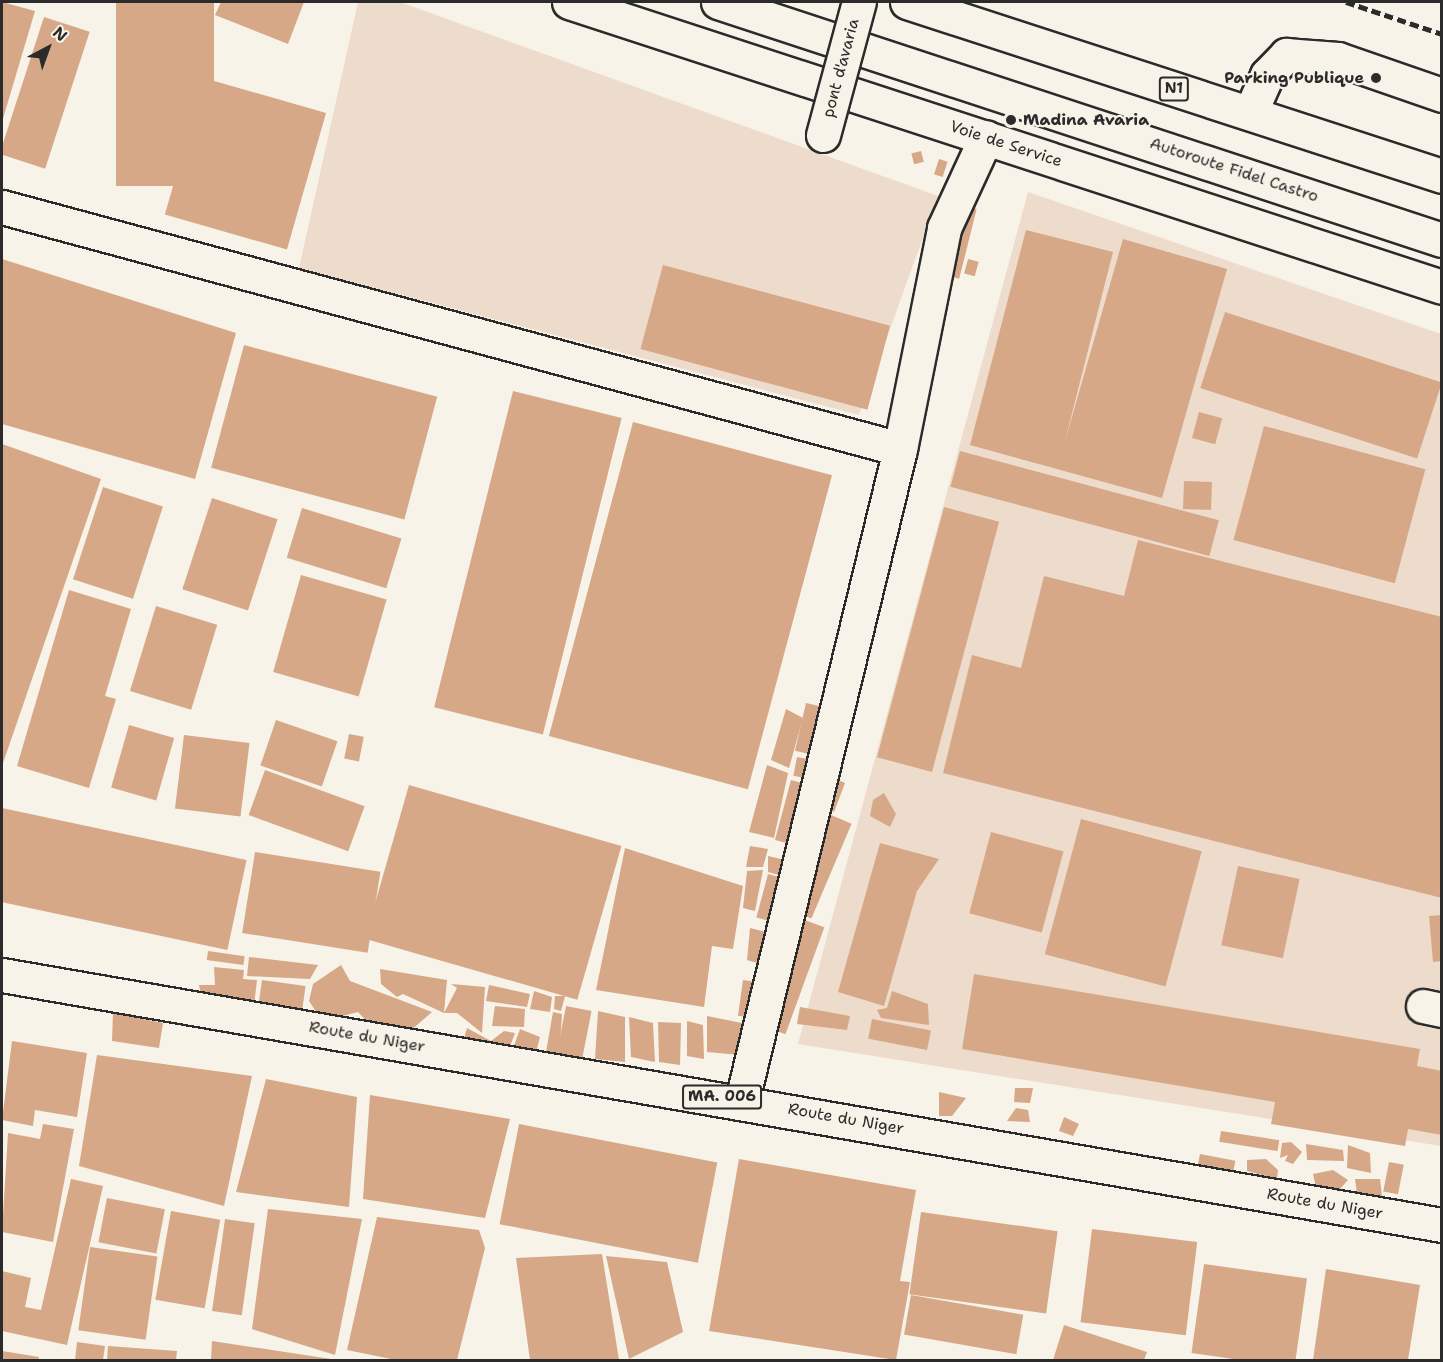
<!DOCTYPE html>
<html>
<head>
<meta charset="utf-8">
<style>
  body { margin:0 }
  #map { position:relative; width:1443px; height:1362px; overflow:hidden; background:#f7f3e8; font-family:"Shantell Sans",sans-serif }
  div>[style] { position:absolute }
  .built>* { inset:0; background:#eddccb }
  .building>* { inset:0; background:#d6a888; transform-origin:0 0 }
  .roads { filter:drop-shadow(2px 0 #2b2b2b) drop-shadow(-2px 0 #2b2b2b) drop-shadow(0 2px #2b2b2b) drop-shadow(0 -2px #2b2b2b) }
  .minor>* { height:33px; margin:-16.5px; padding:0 16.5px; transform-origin:16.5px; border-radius:16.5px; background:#f7f3e8 }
  .major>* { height:33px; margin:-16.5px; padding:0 16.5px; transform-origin:16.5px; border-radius:16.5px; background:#f7f3e8 }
  .highway>* { height:33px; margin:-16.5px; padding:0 16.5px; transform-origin:16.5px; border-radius:16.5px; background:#f7f3e8 }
  .rail>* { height:4.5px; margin-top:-2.25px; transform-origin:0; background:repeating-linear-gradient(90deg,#2b2b2b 0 9px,transparent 0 13.5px) }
  .bridges { filter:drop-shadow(2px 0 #2b2b2b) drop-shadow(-2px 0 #2b2b2b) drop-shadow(0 2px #2b2b2b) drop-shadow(0 -2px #2b2b2b) }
  .minor-bridge>* { height:33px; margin:-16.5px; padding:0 16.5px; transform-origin:16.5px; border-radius:16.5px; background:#f7f3e8 }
  .dots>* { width:16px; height:16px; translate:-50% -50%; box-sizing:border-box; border:3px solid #f7f3e8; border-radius:50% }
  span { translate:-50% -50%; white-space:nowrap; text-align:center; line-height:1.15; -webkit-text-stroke:4.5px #f7f3e8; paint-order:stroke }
  .shield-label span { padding:2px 4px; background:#f7f3e8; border:2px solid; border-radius:4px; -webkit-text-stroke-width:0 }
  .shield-label { font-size:15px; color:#2b2b2b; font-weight:700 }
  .street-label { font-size:16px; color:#2b2b2b }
  .poi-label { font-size:16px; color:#2b2b2b; font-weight:700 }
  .right { translate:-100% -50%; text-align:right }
  .left { translate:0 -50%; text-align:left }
  .frame { position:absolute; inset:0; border:3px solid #2b2b2b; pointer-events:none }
  .north { position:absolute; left:18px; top:18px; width:60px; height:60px; -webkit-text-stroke:4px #f7f3e8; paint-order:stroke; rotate:41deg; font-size:16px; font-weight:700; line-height:24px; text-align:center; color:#2b2b2b }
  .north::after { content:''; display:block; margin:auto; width:21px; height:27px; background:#2b2b2b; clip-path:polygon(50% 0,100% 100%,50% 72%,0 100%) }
</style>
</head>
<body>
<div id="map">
  <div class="built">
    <div style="clip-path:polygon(358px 2px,400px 2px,938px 196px,859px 415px,299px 268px)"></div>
    <div style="clip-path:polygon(1028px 192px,1441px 334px,1441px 1146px,798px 1044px)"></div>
  </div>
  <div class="building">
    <div style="clip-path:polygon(2px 2px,35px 11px,2px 122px)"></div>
    <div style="left:116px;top:2px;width:98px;height:184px"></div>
    <div style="clip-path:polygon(221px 2px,304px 2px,288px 44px,215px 15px)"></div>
    <div style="left:44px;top:17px;width:48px;height:144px;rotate:18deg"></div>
    <div style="left:204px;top:78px;width:127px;height:142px;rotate:16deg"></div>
    <div style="left:921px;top:151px;width:11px;height:10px;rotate:75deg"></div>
    <div style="left:939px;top:159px;width:9px;height:16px;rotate:18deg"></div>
    <div style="left:965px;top:206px;width:12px;height:72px;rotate:14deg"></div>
    <div style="clip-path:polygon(1026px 230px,1113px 252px,1065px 441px,1123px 239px,1227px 269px,1162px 498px,970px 445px)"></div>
    <div style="clip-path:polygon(2px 259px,236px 333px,195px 479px,2px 424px)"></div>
    <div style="left:968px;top:259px;width:11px;height:15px;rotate:15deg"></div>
    <div style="left:663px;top:265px;width:235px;height:87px;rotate:15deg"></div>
    <div style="left:1225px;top:312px;width:228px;height:80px;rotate:18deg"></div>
    <div style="left:244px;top:345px;width:200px;height:127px;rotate:15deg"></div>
    <div style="left:513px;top:391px;width:112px;height:326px;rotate:14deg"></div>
    <div style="left:1199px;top:412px;width:24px;height:27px;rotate:15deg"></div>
    <div style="left:633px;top:422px;width:206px;height:325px;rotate:15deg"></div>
    <div style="left:1264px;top:426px;width:167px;height:118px;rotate:15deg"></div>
    <div style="clip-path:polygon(2px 444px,101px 479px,2px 766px)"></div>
    <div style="left:960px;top:451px;width:268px;height:37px;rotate:15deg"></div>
    <div style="left:1184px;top:481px;width:28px;height:28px;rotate:2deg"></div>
    <div style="left:103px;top:487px;width:63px;height:97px;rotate:18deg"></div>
    <div style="left:212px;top:498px;width:69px;height:96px;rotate:18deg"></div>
    <div style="left:944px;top:507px;width:57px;height:259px;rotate:15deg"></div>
    <div style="left:302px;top:508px;width:104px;height:52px;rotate:17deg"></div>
    <div style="clip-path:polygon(1138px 540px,1442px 617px,1442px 898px,943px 773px,972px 655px,1021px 668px,1044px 576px,1124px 596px)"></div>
    <div style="left:301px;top:575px;width:89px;height:101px;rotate:16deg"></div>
    <div style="clip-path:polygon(69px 590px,131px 609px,105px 696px,116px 699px,89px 788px,17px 766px)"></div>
    <div style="left:156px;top:606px;width:64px;height:89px;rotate:17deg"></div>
    <div style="left:806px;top:703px;width:28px;height:49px;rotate:13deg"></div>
    <div style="clip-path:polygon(786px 709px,803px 718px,789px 768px,771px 760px)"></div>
    <div style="left:276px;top:720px;width:65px;height:48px;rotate:19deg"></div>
    <div style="left:129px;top:725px;width:47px;height:65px;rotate:16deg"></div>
    <div style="left:349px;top:734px;width:15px;height:25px;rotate:11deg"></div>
    <div style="left:184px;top:735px;width:66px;height:74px;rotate:7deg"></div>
    <div style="left:797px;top:757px;width:20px;height:19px;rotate:11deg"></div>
    <div style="clip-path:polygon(767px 765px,788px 773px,774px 838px,749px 832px)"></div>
    <div style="left:265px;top:770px;width:106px;height:48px;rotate:20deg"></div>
    <div style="clip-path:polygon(825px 774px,845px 783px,834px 812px,817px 806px)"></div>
    <div style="left:791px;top:780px;width:20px;height:62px;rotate:15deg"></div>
    <div style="left:409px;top:785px;width:221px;height:160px;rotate:16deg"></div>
    <div style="clip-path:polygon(884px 793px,896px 814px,890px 827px,870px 816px,873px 800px)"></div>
    <div style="left:2px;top:808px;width:250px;height:92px;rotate:12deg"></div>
    <div style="left:824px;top:812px;width:30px;height:103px;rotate:23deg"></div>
    <div style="left:1081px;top:819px;width:125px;height:140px;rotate:15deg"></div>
    <div style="left:991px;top:832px;width:75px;height:84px;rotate:15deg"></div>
    <div style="clip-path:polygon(880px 843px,939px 859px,917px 891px,884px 1006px,838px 992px)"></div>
    <div style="clip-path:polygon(750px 846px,768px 849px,763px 867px,746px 867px)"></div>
    <div style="clip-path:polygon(625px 848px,743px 886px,733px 949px,712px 946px,704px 1007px,596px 990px)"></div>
    <div style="left:255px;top:852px;width:127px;height:82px;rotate:9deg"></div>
    <div style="clip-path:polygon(768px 856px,790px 861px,786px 877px,768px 872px)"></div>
    <div style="left:1238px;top:866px;width:63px;height:81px;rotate:12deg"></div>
    <div style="clip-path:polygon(763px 870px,755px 911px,743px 908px,747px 871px)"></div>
    <div style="left:768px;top:874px;width:23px;height:45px;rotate:15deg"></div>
    <div style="clip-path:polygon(1442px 915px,1442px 961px,1433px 962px,1429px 916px)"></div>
    <div style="left:799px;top:918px;width:27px;height:114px;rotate:20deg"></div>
    <div style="clip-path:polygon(750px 928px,774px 934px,767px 966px,747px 960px)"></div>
    <div style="left:208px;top:951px;width:37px;height:9px;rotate:8deg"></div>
    <div style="clip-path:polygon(249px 957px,318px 965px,310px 979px,247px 976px)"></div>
    <div style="clip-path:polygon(341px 965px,350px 981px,432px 1012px,409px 1032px,374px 1029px,358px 1012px,322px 1021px,309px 1001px,313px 984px)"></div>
    <div style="clip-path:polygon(214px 967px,244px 970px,243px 979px,257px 980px,254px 1006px,202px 1001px,199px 985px,215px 985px)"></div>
    <div style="clip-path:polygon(380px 969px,447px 980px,444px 1013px,457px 988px,451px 984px,485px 987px,482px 1033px,457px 1013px,444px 1013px,403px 994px,397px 997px,381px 984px)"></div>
    <div style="clip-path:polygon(974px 974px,1420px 1049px,1417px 1066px,1442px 1071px,1442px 1135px,1408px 1129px,1405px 1146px,1271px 1124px,1275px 1102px,962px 1049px)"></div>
    <div style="left:262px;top:980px;width:44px;height:25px;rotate:8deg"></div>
    <div style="left:743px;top:980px;width:14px;height:36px;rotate:8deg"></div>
    <div style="clip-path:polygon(489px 985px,530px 994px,527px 1007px,486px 1001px)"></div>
    <div style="clip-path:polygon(534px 991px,552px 997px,550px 1012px,530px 1009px)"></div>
    <div style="clip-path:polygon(892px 991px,928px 1004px,929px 1025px,881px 1018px,877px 1010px,887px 1008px)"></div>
    <div style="clip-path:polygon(555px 996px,565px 996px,561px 1011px,554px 1009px)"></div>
    <div style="clip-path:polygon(495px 1006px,525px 1009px,524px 1027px,492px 1026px)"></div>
    <div style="left:566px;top:1006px;width:26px;height:49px;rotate:11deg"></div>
    <div style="clip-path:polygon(800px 1007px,850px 1016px,847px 1030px,797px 1024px)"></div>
    <div style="clip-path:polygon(598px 1011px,625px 1017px,625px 1062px,595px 1059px)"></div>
    <div style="clip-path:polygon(553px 1012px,562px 1014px,559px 1059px,545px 1058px)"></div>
    <div style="clip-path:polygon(113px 1013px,163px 1023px,159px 1048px,112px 1041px)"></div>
    <div style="clip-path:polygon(707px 1016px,742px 1023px,740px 1055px,707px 1052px)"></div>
    <div style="clip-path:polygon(629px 1017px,653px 1023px,655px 1062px,631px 1057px)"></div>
    <div style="left:872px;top:1019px;width:60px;height:20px;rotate:11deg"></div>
    <div style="clip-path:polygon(687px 1021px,703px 1025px,704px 1059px,687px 1056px)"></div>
    <div style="clip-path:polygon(658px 1022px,681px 1023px,680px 1065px,659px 1062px)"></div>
    <div style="clip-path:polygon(467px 1028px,491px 1041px,504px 1031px,515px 1033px,506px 1057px,461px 1048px)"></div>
    <div style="clip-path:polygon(520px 1029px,540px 1037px,534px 1060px,510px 1057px)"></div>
    <div style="clip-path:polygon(12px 1041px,87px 1053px,77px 1117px,35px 1110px,33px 1126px,2px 1120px)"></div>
    <div style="clip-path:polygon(97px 1055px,252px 1076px,224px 1206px,79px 1166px)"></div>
    <div style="clip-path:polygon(266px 1079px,357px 1097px,349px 1207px,236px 1192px)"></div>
    <div style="clip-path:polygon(1015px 1088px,1033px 1088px,1030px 1103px,1014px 1102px)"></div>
    <div style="clip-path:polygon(939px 1092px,966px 1098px,952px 1116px,939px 1116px)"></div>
    <div style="clip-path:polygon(370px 1095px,510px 1119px,485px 1218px,363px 1199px)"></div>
    <div style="clip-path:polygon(1016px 1108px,1028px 1110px,1030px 1122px,1007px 1121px)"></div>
    <div style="clip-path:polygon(1064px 1117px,1079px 1124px,1073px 1136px,1059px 1131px)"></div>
    <div style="clip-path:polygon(43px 1124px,74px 1129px,53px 1242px,2px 1232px,8px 1133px,40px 1139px)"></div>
    <div style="left:519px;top:1124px;width:202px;height:102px;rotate:11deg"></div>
    <div style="left:1221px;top:1131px;width:59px;height:11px;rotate:9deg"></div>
    <div style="clip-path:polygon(1291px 1142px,1302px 1152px,1293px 1164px,1285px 1161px,1288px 1155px,1280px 1158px,1282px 1143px)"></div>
    <div style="clip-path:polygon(1306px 1144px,1343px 1150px,1344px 1161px,1307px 1160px)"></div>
    <div style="clip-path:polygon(1348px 1145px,1370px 1153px,1371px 1173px,1347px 1168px)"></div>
    <div style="left:1200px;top:1154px;width:36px;height:15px;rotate:11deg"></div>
    <div style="clip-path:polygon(739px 1159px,916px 1190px,900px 1281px,910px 1282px,896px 1360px,709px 1331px)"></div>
    <div style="clip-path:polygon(1266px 1159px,1278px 1170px,1277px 1179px,1247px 1171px,1247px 1160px)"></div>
    <div style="left:1389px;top:1162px;width:15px;height:30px;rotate:11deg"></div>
    <div style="clip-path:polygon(1333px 1170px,1348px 1180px,1340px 1189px,1333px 1193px,1316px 1187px,1313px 1174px)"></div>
    <div style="clip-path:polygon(71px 1179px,103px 1186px,67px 1345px,2px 1331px,2px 1271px,31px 1278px,25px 1307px,41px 1310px)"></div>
    <div style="clip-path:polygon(1355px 1179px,1380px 1179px,1382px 1196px,1357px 1193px)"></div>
    <div style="left:107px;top:1198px;width:59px;height:45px;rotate:11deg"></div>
    <div style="clip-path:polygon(268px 1209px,362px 1219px,335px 1355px,252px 1329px)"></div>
    <div style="left:171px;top:1211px;width:50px;height:90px;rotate:10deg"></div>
    <div style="left:921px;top:1212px;width:138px;height:83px;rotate:8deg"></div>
    <div style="clip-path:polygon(377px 1217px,479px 1230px,485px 1248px,457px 1360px,396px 1360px,347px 1350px)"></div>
    <div style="left:225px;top:1219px;width:30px;height:93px;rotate:8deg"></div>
    <div style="left:1092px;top:1229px;width:106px;height:94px;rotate:7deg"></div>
    <div style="left:90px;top:1247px;width:68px;height:84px;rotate:8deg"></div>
    <div style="clip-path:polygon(602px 1254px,619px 1360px,530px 1360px,516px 1258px)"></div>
    <div style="clip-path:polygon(606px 1256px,667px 1262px,683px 1332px,629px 1359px)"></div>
    <div style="left:1204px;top:1264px;width:104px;height:90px;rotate:8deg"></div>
    <div style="clip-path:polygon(1326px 1269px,1420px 1285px,1408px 1360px,1313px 1360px)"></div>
    <div style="left:911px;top:1295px;width:114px;height:40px;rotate:10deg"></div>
    <div style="clip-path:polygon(1064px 1325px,1147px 1352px,1144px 1360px,1053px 1360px)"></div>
    <div style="clip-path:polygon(212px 1341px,331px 1359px,331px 1360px,211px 1360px)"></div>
    <div style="clip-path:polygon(77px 1342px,105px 1346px,103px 1360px,75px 1360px)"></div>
    <div style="clip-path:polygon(108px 1346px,177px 1351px,176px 1360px,107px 1360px)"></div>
    <div style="clip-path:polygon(2px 1351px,39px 1357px,38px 1360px,2px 1360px)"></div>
  </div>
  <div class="roads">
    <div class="minor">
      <div style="left:569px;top:2px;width:918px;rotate:18.08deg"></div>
      <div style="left:1250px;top:113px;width:42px;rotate:-65.9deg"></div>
      <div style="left:1267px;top:75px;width:28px;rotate:-46deg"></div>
      <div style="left:1286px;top:55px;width:52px;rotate:4.4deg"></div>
      <div style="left:1338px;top:59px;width:110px;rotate:19.1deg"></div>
      <div style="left:2px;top:207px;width:930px;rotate:15.08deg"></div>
      <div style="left:1423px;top:1006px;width:19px;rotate:12deg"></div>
      <div style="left:742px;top:1100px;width:670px;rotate:-76.36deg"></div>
      <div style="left:900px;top:449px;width:225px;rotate:-78.7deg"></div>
      <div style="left:944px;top:228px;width:100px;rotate:-65.2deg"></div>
    </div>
    <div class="major">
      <div style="left:2px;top:975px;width:1462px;rotate:9.85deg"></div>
    </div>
    <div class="highway">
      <div style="left:718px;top:2px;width:762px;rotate:18.2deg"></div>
      <div style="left:907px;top:2px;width:563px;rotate:18.02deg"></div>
    </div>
  </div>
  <div class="rail">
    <div style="left:1346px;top:2px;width:101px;rotate:18.4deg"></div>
  </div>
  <div class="bridges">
    <div class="minor-bridge">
      <div style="left:823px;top:135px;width:138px;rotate:-74.9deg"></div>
    </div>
  </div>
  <div class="dots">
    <div style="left:1376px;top:78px;background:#2b2b2b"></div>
    <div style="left:1011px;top:120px;background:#2b2b2b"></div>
  </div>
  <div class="shield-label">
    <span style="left:1174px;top:89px">N1</span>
    <span style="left:722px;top:1097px">MA. 006</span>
  </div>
  <div class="street-label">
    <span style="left:841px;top:68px;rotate:-75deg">pont d'avaria</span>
    <span style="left:1006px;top:144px;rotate:18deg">Voie de Service</span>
    <span style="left:1234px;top:170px;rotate:18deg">Autoroute Fidel Castro</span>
    <span style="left:367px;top:1037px;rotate:10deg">Route du Niger</span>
    <span style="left:846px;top:1119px;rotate:10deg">Route du Niger</span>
    <span style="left:1325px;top:1204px;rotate:10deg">Route du Niger</span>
  </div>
  <div class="poi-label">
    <span class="right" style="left:1364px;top:78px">Parking Publique</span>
    <span class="left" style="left:1023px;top:120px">Madina Avaria</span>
  </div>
  <div class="frame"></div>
  <div class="north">N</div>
</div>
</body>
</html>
